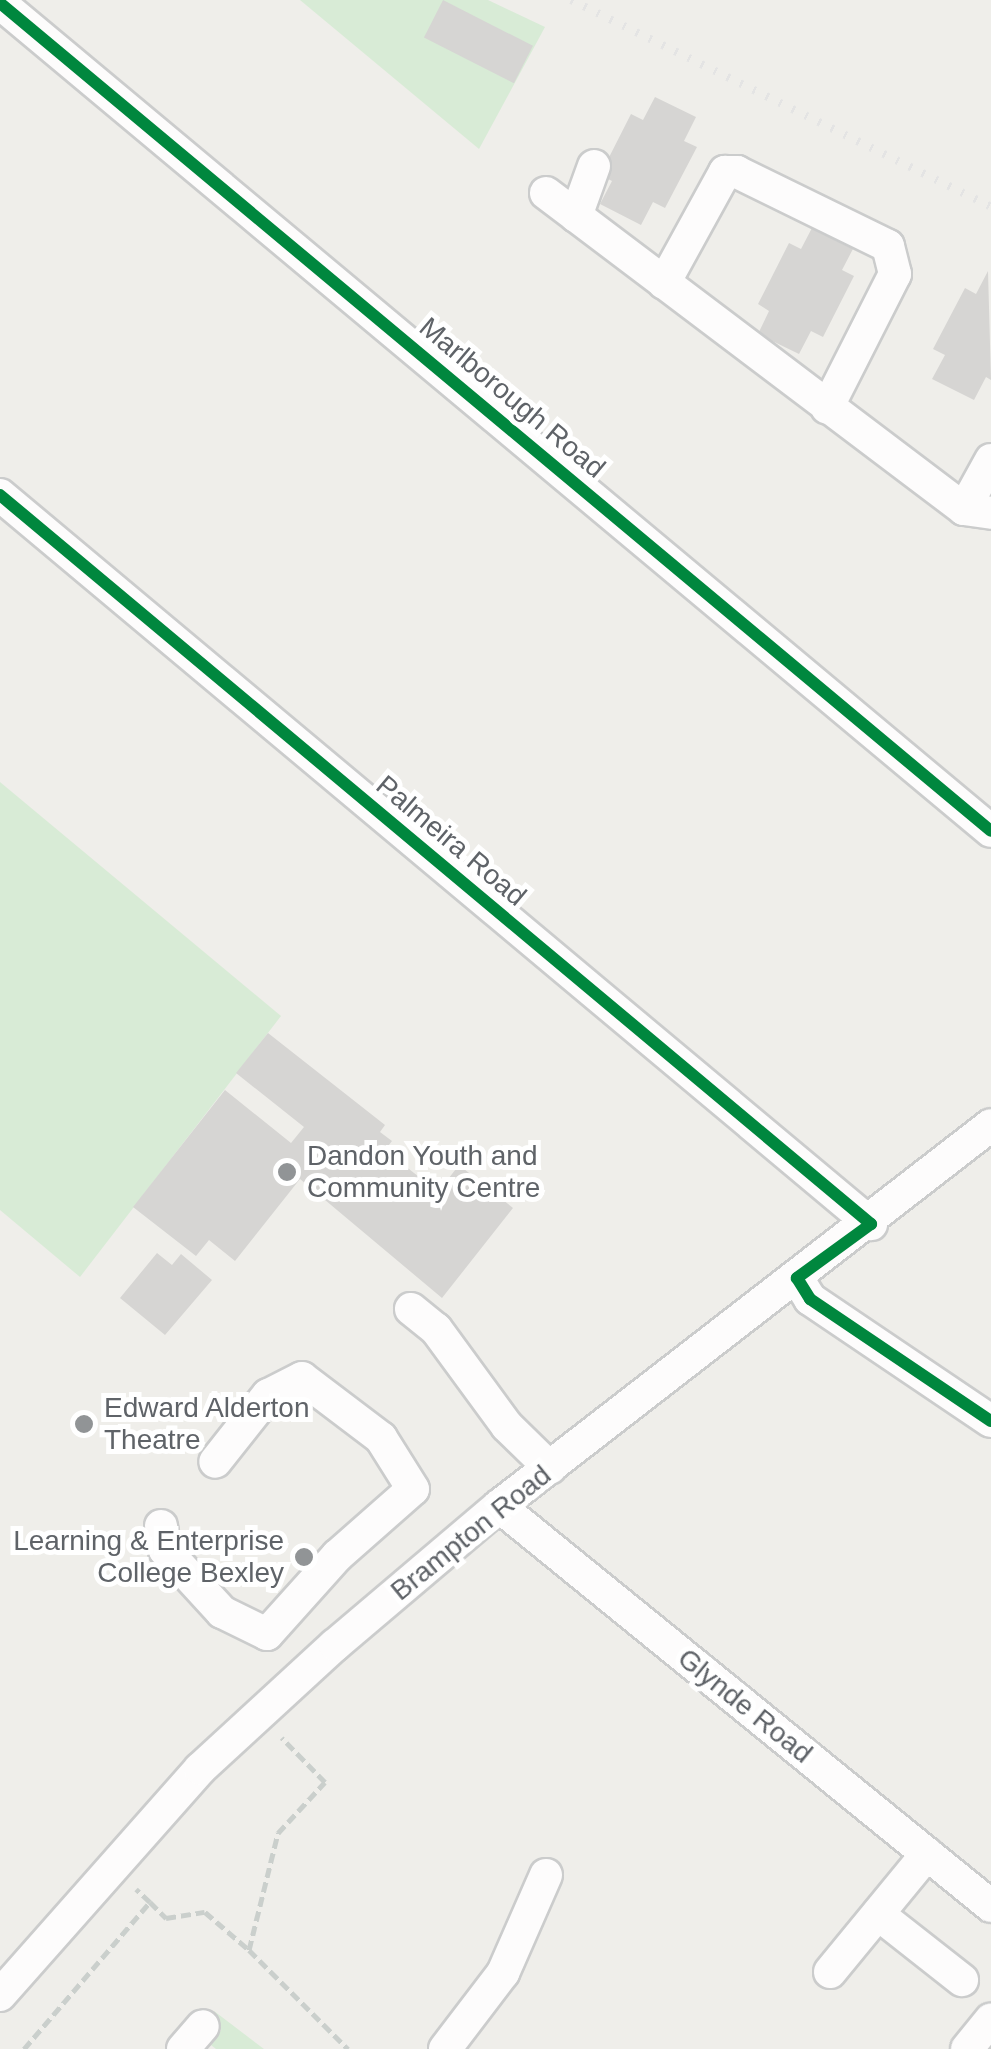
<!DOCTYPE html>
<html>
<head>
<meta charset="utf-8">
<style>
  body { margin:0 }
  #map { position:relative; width:991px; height:2049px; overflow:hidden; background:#efeeea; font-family:Helvetica,sans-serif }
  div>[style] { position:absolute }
  .green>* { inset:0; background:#d8ebd6 }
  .building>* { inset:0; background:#d6d5d3; transform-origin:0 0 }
  .path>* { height:5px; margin-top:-2.5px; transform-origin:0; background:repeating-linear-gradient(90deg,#cacfcc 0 10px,transparent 0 15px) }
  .roads { filter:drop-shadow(2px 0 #cbcccc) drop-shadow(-2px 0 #cbcccc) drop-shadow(0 2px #cbcccc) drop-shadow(0 -2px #cbcccc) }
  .minor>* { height:32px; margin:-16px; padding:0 16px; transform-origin:16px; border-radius:16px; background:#fdfcfc }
  .rail>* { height:8px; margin-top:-4px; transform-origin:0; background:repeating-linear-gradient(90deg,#e4e4e4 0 2.5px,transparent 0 14.5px) }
  .cycleway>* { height:12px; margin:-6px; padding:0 6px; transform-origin:6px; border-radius:6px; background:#00873e }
  .dots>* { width:28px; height:28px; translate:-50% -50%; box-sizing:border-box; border:5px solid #fff; border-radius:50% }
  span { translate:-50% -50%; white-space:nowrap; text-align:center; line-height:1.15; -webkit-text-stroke:10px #fff; paint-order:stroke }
  .street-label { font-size:28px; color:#5f6368 }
  .poi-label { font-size:28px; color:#5f6368 }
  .left { translate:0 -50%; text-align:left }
  .right { translate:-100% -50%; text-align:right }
</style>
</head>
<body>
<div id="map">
  <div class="green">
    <div style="clip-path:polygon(300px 0,488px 0,545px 27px,479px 149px)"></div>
    <div style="clip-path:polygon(0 782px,281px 1016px,80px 1277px,0 1210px)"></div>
    <div style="clip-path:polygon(214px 2011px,264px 2049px,216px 2049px,211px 2045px,221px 2030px,207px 2019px)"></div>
  </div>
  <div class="building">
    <div style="left:443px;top:0;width:101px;height:42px;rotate:27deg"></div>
    <div style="clip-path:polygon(655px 97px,696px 117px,684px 141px,697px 147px,665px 208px,653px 202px,641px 225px,600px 204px,612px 181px,600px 175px,631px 114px,643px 120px)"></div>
    <div style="clip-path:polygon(813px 226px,854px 247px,842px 270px,854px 276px,823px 337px,811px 331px,799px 354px,758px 334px,769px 311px,758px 304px,789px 243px,801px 249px)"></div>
    <div style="clip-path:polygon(988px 271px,991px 380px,986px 377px,974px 400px,932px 379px,945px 355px,933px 349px,965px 288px,976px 294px)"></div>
    <div style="clip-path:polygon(268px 1033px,385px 1125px,380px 1132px,392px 1141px,385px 1150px,438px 1192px,459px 1165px,513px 1208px,442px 1298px,300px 1179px,235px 1261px,209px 1240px,196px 1256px,133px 1207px,225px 1090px,291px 1143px,304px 1127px,236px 1073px)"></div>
    <div style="clip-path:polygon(157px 1253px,172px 1265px,181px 1254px,212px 1280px,165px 1335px,120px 1298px)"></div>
  </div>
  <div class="path">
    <div style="left:150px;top:1902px;width:23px;rotate:45deg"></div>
    <div style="left:166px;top:1918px;width:39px;rotate:-9deg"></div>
    <div style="left:205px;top:1912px;width:58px;rotate:40.8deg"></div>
    <div style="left:249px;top:1950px;width:121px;rotate:-76.1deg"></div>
    <div style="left:278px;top:1833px;width:69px;rotate:-47.3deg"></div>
    <div style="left:325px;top:1782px;width:62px;rotate:-134.3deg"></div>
    <div style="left:249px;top:1950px;width:140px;rotate:45deg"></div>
    <div style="left:24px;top:2049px;width:194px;rotate:-49.4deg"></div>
    <div style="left:150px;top:1902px;width:19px;rotate:-137deg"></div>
  </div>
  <div class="roads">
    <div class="minor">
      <div style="left:0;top:3px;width:1291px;rotate:39.88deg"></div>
      <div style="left:546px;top:193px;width:524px;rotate:37.09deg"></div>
      <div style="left:964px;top:509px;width:27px;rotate:8deg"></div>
      <div style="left:576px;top:216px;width:53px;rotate:-70.2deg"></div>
      <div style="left:664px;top:283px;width:127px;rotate:-61.2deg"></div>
      <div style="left:725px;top:172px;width:12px"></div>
      <div style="left:737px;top:172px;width:168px;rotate:26.1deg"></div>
      <div style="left:888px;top:246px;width:29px;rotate:76deg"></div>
      <div style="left:895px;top:274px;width:150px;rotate:116.9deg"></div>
      <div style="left:0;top:495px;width:1136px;rotate:39.93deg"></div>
      <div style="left:964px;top:509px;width:56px;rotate:-61.1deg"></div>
      <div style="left:797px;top:1278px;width:25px;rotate:58deg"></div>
      <div style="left:810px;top:1299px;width:218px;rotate:34deg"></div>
      <div style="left:411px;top:1309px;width:32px;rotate:39deg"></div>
      <div style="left:436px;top:1329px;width:120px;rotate:53.8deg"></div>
      <div style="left:507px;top:1426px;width:60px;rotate:44.3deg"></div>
      <div style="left:499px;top:1506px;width:634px;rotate:39.11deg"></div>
      <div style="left:161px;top:1526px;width:24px;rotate:81deg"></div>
      <div style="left:165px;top:1550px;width:84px;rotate:47.4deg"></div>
      <div style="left:222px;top:1612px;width:50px;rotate:26.1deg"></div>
      <div style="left:267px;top:1634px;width:105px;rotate:-48.1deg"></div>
      <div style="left:337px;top:1556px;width:101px;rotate:-41.4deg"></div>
      <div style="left:413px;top:1489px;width:60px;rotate:-122.1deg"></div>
      <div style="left:381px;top:1438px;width:99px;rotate:-142.8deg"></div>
      <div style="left:302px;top:1378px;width:38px;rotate:153deg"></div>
      <div style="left:268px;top:1395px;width:85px;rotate:128.3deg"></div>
      <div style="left:878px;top:1914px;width:107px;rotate:38.2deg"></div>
      <div style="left:830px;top:1972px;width:153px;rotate:-50.6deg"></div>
      <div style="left:0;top:1995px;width:302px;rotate:-48.5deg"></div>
      <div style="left:200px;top:1769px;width:183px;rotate:-42.6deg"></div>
      <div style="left:335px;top:1645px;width:215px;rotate:-40.3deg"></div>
      <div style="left:499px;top:1506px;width:622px;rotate:-37.75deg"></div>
      <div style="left:183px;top:2049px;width:30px;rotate:-49deg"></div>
      <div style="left:445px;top:2049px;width:96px;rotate:-52.7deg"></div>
      <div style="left:503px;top:1973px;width:107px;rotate:-66.3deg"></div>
      <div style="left:967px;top:2049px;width:38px;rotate:-51deg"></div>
    </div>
  </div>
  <div class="rail">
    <div style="left:571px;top:0;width:468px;rotate:26.2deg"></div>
  </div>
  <div class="cycleway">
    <div style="left:0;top:3px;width:1291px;rotate:39.88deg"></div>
    <div style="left:0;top:495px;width:1136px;rotate:39.93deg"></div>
    <div style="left:871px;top:1224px;width:92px;rotate:143.9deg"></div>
    <div style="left:797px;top:1278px;width:25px;rotate:58deg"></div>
    <div style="left:810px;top:1299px;width:218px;rotate:34deg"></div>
  </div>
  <div class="dots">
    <div style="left:287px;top:1172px;background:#919496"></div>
    <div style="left:84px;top:1424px;background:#919496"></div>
    <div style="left:304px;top:1557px;background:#919496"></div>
  </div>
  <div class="street-label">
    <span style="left:512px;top:398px;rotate:40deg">Marlborough Road</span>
    <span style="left:451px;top:841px;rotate:40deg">Palmeira Road</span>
    <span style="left:471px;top:1533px;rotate:-39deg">Brampton Road</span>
    <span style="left:745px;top:1706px;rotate:39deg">Glynde Road</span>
  </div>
  <div class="poi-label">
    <span class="left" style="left:307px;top:1172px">Dandon Youth and<br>Community Centre</span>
    <span class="left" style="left:104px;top:1424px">Edward Alderton<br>Theatre</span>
    <span class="right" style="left:284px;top:1557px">Learning &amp; Enterprise<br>College Bexley</span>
  </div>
</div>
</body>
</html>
